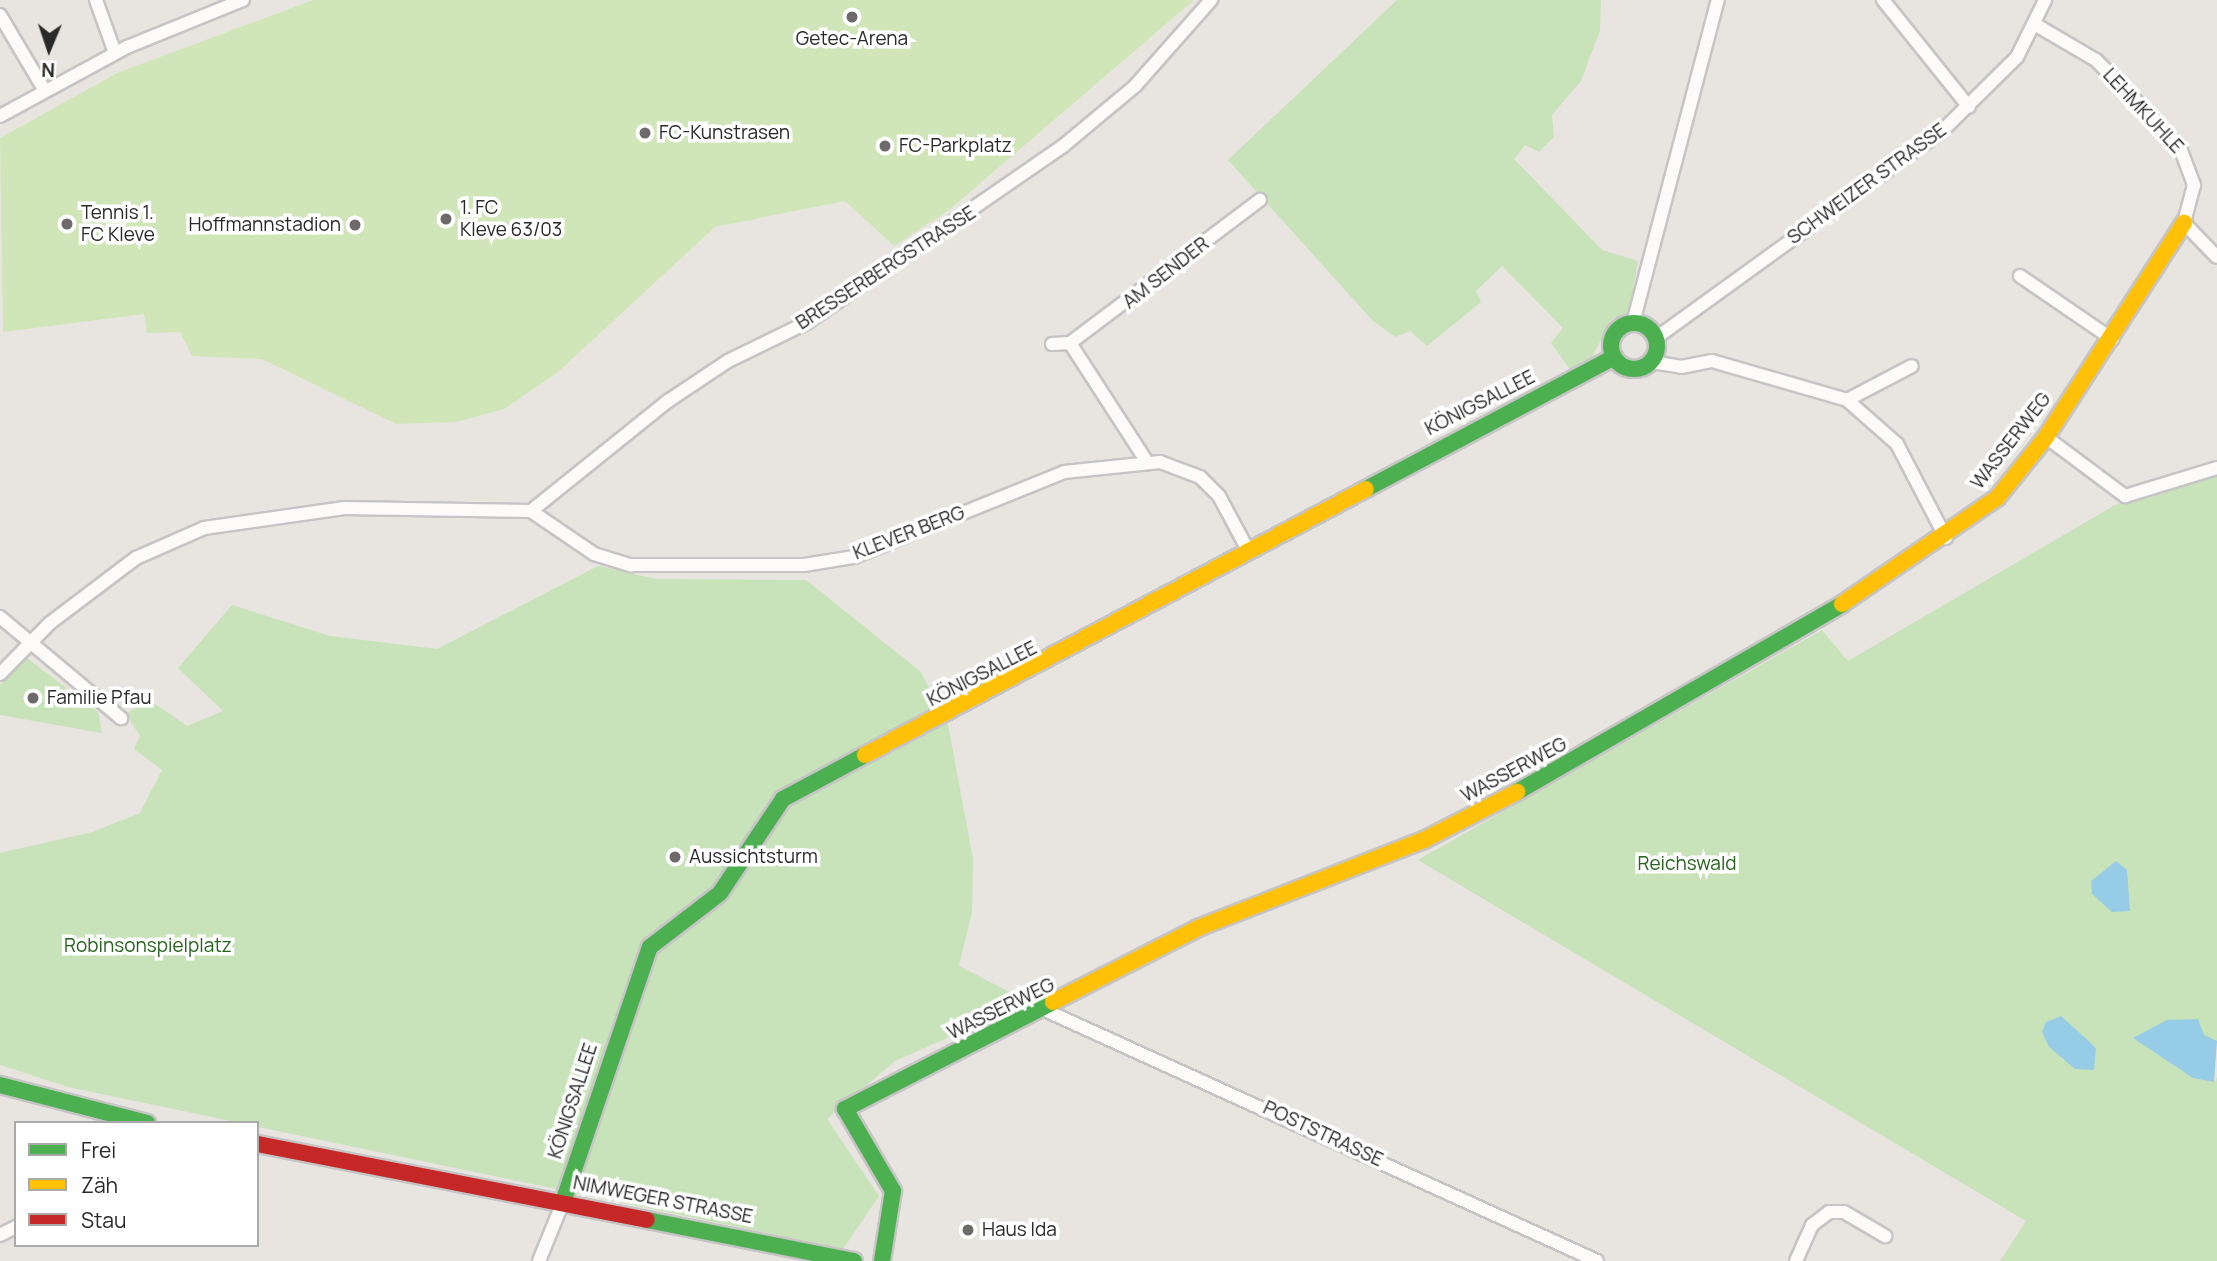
<!DOCTYPE html>
<html>
<head>
<meta charset="utf-8">
<style>
  body { margin:0 }
  #map { position:relative; width:2217px; height:1261px; overflow:hidden; background:#e8e5e0; font-family:Manrope,sans-serif }
  div>[style] { position:absolute }
  .green>* { inset:0; background:#c8e2ba }
  .pitch>* { inset:0; background:#d1e6b8 }
  .water>* { inset:0; background:#96cce6 }
  .roads { filter:drop-shadow(2px 0 #c6c4c5) drop-shadow(-2px 0 #c6c4c5) drop-shadow(0 2px #c6c4c5) drop-shadow(0 -2px #c6c4c5) }
  .street>* { height:12px; margin:-6px; padding:0 6px; transform-origin:6px; border-radius:6px; background:#fcfbfa }
  .fast>* { height:16px; margin:-8px; padding:0 8px; transform-origin:8px; border-radius:8px; background:#4caf50 }
  .fast>.ring { margin:-8px; padding:0; box-sizing:content-box; background:none; border:16px solid #4caf50; border-radius:50% }
  .slow>* { height:16px; margin:-8px; padding:0 8px; transform-origin:8px; border-radius:8px; background:#ffc107 }
  .jam>* { height:16px; margin:-8px; padding:0 8px; transform-origin:8px; border-radius:8px; background:#c62828 }
  .dots>* { width:19px; height:19px; translate:-50% -50%; box-sizing:border-box; border:4px solid #fff; border-radius:50% }
  span { translate:-50% -50%; white-space:nowrap; text-align:center; line-height:1.15; -webkit-text-stroke:7px #fff; paint-order:stroke }
  .poi-label { font-size:19px; color:#292929 }
  .left { translate:0 -50%; text-align:left }
  .right { translate:-100% -50%; text-align:right }
  .street-label { font-size:19px; color:#292929 }
  .park-label { font-size:19px; color:#26631d }
  .legend { position:absolute; left:14px; top:1121px; width:245px; height:126px; box-sizing:border-box; background:#fff; border:2px solid #a9a9a9; margin:0; padding:9px 12px; list-style:none; font-size:21px; color:#292929 }
  .legend li { display:flex; align-items:center; gap:14px; height:35px }
  .legend b { width:35px; border:2px solid #a9a9a9 }
  .north { position:absolute; left:14px; top:14px; width:70px; height:70px; -webkit-text-stroke:5px #fff; paint-order:stroke; rotate:182deg; font-size:19px; font-weight:700; line-height:28px; text-align:center; color:#292929 }
  .north::after { content:''; display:block; margin:auto; width:24px; height:32px; background:#292929; clip-path:polygon(50% 0,100% 100%,50% 72%,0 100%) }
</style>
</head>
<body>
<div id="map">
  <div class="green">
    <div style="clip-path:polygon(1397px 0,1601px 0,1600px 30px,1581px 81px,1552px 115px,1554px 137px,1539px 152px,1525px 145px,1514px 159px,1602px 250px,1638px 261px,1629px 312px,1612px 319px,1591px 359px,1571px 371px,1551px 343px,1563px 328px,1502px 266px,1476px 291px,1481px 302px,1427px 346px,1410px 331px,1395px 337px,1372px 320px,1228px 160px)"></div>
    <div style="clip-path:polygon(evenodd,2217px 474px,2217px 1041px,2148px 1031px,2133px 1038px,2214px 1082px,2217px 1077px,2217px 1261px,2000px 1261px,2026px 1221px,1418px 860px,1822px 630px,1848px 661px,2115px 505px,2217px 474px,2061px 1016px,2072px 1028px,2096px 1048px,2063px 1060px,2042px 1032px,2061px 1016px)"></div>
    <div style="clip-path:polygon(598px 566px,656px 579px,806px 580px,921px 672px,948px 724px,973px 859px,972px 912px,959px 966px,1029px 1002px,895px 1061px,827px 1119px,879px 1196px,843px 1249px,68px 1087px,0 1065px,0 853px,92px 832px,140px 813px,162px 770px,134px 749px,140px 736px,126px 714px,148px 699px,187px 726px,223px 711px,178px 668px,232px 605px,330px 636px,437px 649px)"></div>
    <div style="clip-path:polygon(27px 658px,98px 712px,102px 733px,0 715px,0 685px)"></div>
  </div>
  <div class="pitch">
    <div style="clip-path:polygon(313px 0,1192px 0,1193px 1px,949px 210px,894px 246px,845px 201px,715px 227px,558px 372px,504px 409px,456px 422px,396px 424px,262px 359px,192px 356px,180px 332px,147px 333px,144px 314px,3px 332px,0 138px,117px 73px)"></div>
  </div>
  <div class="water">
    <div style="clip-path:polygon(2116px 861px,2127px 870px,2130px 911px,2112px 912px,2092px 894px,2091px 881px)"></div>
    <div style="clip-path:polygon(2061px 1016px,2096px 1048px,2094px 1070px,2075px 1069px,2049px 1047px,2042px 1032px,2046px 1022px)"></div>
    <div style="clip-path:polygon(2198px 1019px,2204px 1035px,2217px 1041px,2214px 1082px,2193px 1078px,2133px 1038px,2167px 1020px)"></div>
  </div>
  <div class="roads">
    <div class="street">
      <div style="left:96px;top:0;width:56px;rotate:70.3deg"></div>
      <div style="left:1883px;top:0;width:137px;rotate:51.2deg"></div>
      <div style="left:0;top:15px;width:88px;rotate:59.4deg"></div>
      <div style="left:2036px;top:25px;width:69px;rotate:30.3deg"></div>
      <div style="left:2096px;top:60px;width:119px;rotate:45.7deg"></div>
      <div style="left:2179px;top:145px;width:43px;rotate:69.4deg"></div>
      <div style="left:2194px;top:185px;width:39px;rotate:105deg"></div>
      <div style="left:2184px;top:223px;width:47px;rotate:45.9deg"></div>
      <div style="left:0;top:116px;width:145px;rotate:-28.5deg"></div>
      <div style="left:127px;top:47px;width:125px;rotate:-22.1deg"></div>
      <div style="left:2020px;top:276px;width:112px;rotate:34.4deg"></div>
      <div style="left:1633px;top:323px;width:334px;rotate:-75.3deg"></div>
      <div style="left:1656px;top:338px;width:353px;rotate:-35.9deg"></div>
      <div style="left:1942px;top:131px;width:105px;rotate:-44.6deg"></div>
      <div style="left:2017px;top:57px;width:64px;rotate:-63.8deg"></div>
      <div style="left:1070px;top:343px;width:238px;rotate:-37deg"></div>
      <div style="left:1052px;top:344px;width:18px;rotate:-3deg"></div>
      <div style="left:1070px;top:343px;width:142px;rotate:57.1deg"></div>
      <div style="left:1651px;top:362px;width:30px;rotate:9deg"></div>
      <div style="left:1681px;top:367px;width:32px;rotate:-11deg"></div>
      <div style="left:1712px;top:361px;width:141px;rotate:16.1deg"></div>
      <div style="left:1847px;top:400px;width:67px;rotate:41.3deg"></div>
      <div style="left:1897px;top:444px;width:106px;rotate:62.5deg"></div>
      <div style="left:1847px;top:400px;width:73px;rotate:-27.6deg"></div>
      <div style="left:2046px;top:437px;width:99px;rotate:36.8deg"></div>
      <div style="left:2125px;top:496px;width:96px;rotate:-16.9deg"></div>
      <div style="left:531px;top:511px;width:76px;rotate:34.3deg"></div>
      <div style="left:594px;top:554px;width:39px;rotate:17deg"></div>
      <div style="left:631px;top:565px;width:173px"></div>
      <div style="left:804px;top:565px;width:51px;rotate:-9.1deg"></div>
      <div style="left:854px;top:557px;width:227px;rotate:-22deg"></div>
      <div style="left:1064px;top:472px;width:97px;rotate:-5.9deg"></div>
      <div style="left:1160px;top:462px;width:43px;rotate:20.6deg"></div>
      <div style="left:1200px;top:477px;width:27px;rotate:45deg"></div>
      <div style="left:1219px;top:496px;width:64px;rotate:61.8deg"></div>
      <div style="left:0;top:617px;width:158px;rotate:39.9deg"></div>
      <div style="left:0;top:674px;width:71px;rotate:-45.6deg"></div>
      <div style="left:50px;top:623px;width:108px;rotate:-37.1deg"></div>
      <div style="left:136px;top:558px;width:74px;rotate:-23.8deg"></div>
      <div style="left:204px;top:528px;width:142px;rotate:-8.1deg"></div>
      <div style="left:345px;top:508px;width:186px;rotate:0.9deg"></div>
      <div style="left:531px;top:511px;width:176px;rotate:-38.8deg"></div>
      <div style="left:668px;top:401px;width:72px;rotate:-33.7deg"></div>
      <div style="left:728px;top:361px;width:89px;rotate:-26deg"></div>
      <div style="left:808px;top:322px;width:310px;rotate:-34.6deg"></div>
      <div style="left:1063px;top:146px;width:94px;rotate:-39.8deg"></div>
      <div style="left:1135px;top:86px;width:115px;rotate:-48.5deg"></div>
      <div style="left:1047px;top:1011px;width:604px;rotate:24.44deg"></div>
      <div style="left:0;top:1235px;width:18px;rotate:-27deg"></div>
      <div style="left:539px;top:1261px;width:64px;rotate:-67.9deg"></div>
      <div style="left:1796px;top:1261px;width:39px;rotate:-66deg"></div>
      <div style="left:1812px;top:1225px;width:21px;rotate:-37deg"></div>
      <div style="left:1829px;top:1212px;width:15px"></div>
      <div style="left:1844px;top:1212px;width:48px;rotate:30.3deg"></div>
    </div>
    <div class="fast">
      <div class="ring" style="left:1611px;top:323px;width:30px;height:30px"></div>
      <div style="left:1366px;top:489px;width:281px;rotate:-28deg"></div>
      <div style="left:1517px;top:792px;width:375px;rotate:-30deg"></div>
      <div style="left:0;top:1085px;width:152px;rotate:14.5deg"></div>
      <div style="left:563px;top:1202px;width:269px;rotate:-71.2deg"></div>
      <div style="left:650px;top:947px;width:88px;rotate:-37.6deg"></div>
      <div style="left:720px;top:893px;width:113px;rotate:-56.2deg"></div>
      <div style="left:783px;top:799px;width:93px;rotate:-28.2deg"></div>
      <div style="left:647px;top:1220px;width:211px;rotate:11.2deg"></div>
      <div style="left:882px;top:1261px;width:71px;rotate:-81.1deg"></div>
      <div style="left:893px;top:1191px;width:95px;rotate:-120.3deg"></div>
      <div style="left:845px;top:1109px;width:234px;rotate:-27.2deg"></div>
    </div>
    <div class="slow">
      <div style="left:1842px;top:604px;width:188px;rotate:-34.4deg"></div>
      <div style="left:1997px;top:498px;width:78px;rotate:-51.2deg"></div>
      <div style="left:2046px;top:437px;width:255px;rotate:-57.2deg"></div>
      <div style="left:865px;top:755px;width:567px;rotate:-27.97deg"></div>
      <div style="left:1053px;top:1002px;width:163px;rotate:-27deg"></div>
      <div style="left:1198px;top:928px;width:243px;rotate:-21.3deg"></div>
      <div style="left:1424px;top:840px;width:105px;rotate:-27.3deg"></div>
    </div>
    <div class="jam">
      <div style="left:257px;top:1144px;width:397px;rotate:11deg"></div>
    </div>
  </div>
  <div class="dots">
    <div style="left:852px;top:17px;background:#6c6b69"></div>
    <div style="left:645px;top:133px;background:#6c6b69"></div>
    <div style="left:885px;top:146px;background:#6c6b69"></div>
    <div style="left:446px;top:219px;background:#6c6b69"></div>
    <div style="left:67px;top:224px;background:#6c6b69"></div>
    <div style="left:355px;top:225px;background:#6c6b69"></div>
    <div style="left:33px;top:698px;background:#6c6b69"></div>
    <div style="left:675px;top:857px;background:#6c6b69"></div>
    <div style="left:968px;top:1230px;background:#6c6b69"></div>
  </div>
  <div class="poi-label">
    <span style="left:852px;top:39px">Getec-Arena</span>
    <span class="left" style="left:659px;top:133px">FC-Kunstrasen</span>
    <span class="left" style="left:899px;top:146px">FC-Parkplatz</span>
    <span class="left" style="left:460px;top:219px">1. FC<br>Kleve 63/03</span>
    <span class="left" style="left:81px;top:224px">Tennis 1.<br>FC Kleve</span>
    <span class="right" style="left:341px;top:225px">Hoffmannstadion</span>
    <span class="left" style="left:47px;top:698px">Familie Pfau</span>
    <span class="left" style="left:689px;top:857px">Aussichtsturm</span>
    <span class="left" style="left:982px;top:1230px">Haus Ida</span>
  </div>
  <div class="street-label">
    <span style="left:2143px;top:111px;rotate:47deg">LEHMKUHLE</span>
    <span style="left:1867px;top:184px;rotate:-36deg">SCHWEIZER STRASSE</span>
    <span style="left:886px;top:268px;rotate:-33deg">BRESSERBERGSTRASSE</span>
    <span style="left:1166px;top:273px;rotate:-38deg">AM SENDER</span>
    <span style="left:1480px;top:403px;rotate:-27deg">KÖNIGSALLEE</span>
    <span style="left:2011px;top:441px;rotate:-52deg">WASSERWEG</span>
    <span style="left:909px;top:533px;rotate:-21deg">KLEVER BERG</span>
    <span style="left:982px;top:674px;rotate:-27deg">KÖNIGSALLEE</span>
    <span style="left:1514px;top:770px;rotate:-28deg">WASSERWEG</span>
    <span style="left:1001px;top:1009px;rotate:-26deg">WASSERWEG</span>
    <span style="left:573px;top:1101px;rotate:-72deg">KÖNIGSALLEE</span>
    <span style="left:1323px;top:1134px;rotate:25deg">POSTSTRASSE</span>
    <span style="left:663px;top:1200px;rotate:11deg">NIMWEGER STRASSE</span>
  </div>
  <div class="park-label">
    <span style="left:1687px;top:864px">Reichswald</span>
    <span style="left:148px;top:946px">Robinsonspielplatz</span>
  </div>
  <ul class="legend">
  <li><b style="height:9px;background:#4caf50"></b>Frei</li>
  <li><b style="height:9px;background:#ffc107"></b>Zäh</li>
  <li><b style="height:9px;background:#c62828"></b>Stau</li>
  </ul>
  <div class="north">N</div>
</div>
</body>
</html>
